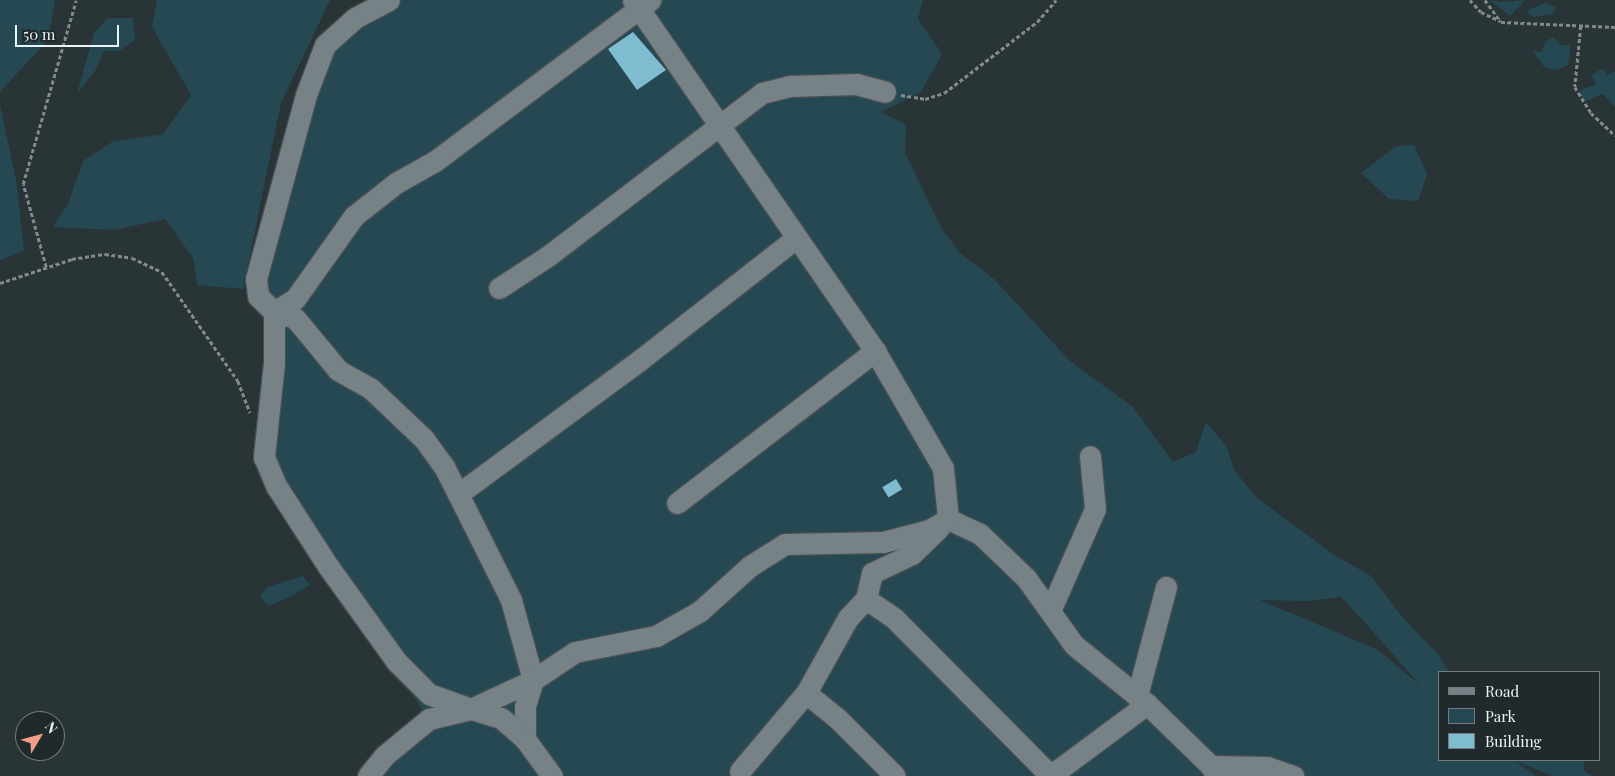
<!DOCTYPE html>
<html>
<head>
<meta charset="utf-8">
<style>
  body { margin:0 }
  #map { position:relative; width:1615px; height:776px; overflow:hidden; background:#293437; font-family:"Playfair Display",serif }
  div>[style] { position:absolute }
  .green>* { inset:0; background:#254852 }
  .building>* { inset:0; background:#7fbccf; transform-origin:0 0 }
  .path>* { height:2.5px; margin-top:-1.25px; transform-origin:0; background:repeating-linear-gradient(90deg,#818b8d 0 4px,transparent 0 6.5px) }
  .roads { filter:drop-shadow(1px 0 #475053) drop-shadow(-1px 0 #475053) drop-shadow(0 1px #475053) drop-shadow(0 -1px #475053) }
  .minor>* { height:21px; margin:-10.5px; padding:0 10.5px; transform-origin:10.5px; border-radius:10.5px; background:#768286 }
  span { translate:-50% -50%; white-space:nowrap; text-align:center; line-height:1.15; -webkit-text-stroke:5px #202a2d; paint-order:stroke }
  .legend { position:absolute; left:1438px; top:671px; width:162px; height:90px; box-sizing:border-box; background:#202a2d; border:1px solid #727b7d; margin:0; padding:6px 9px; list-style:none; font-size:15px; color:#edf4f6 }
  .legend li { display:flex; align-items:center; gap:10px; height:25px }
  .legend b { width:25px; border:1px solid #727b7d }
  .north { position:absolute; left:15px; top:711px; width:50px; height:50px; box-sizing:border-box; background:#202a2d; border:1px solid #727b7d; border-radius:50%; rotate:53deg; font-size:14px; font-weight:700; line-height:20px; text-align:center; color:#edf4f6 }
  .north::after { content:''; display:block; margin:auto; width:18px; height:22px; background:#f49d8b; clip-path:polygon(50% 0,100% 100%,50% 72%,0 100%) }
  .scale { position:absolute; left:15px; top:25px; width:104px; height:22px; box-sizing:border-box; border:2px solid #edf4f6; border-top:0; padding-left:6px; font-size:15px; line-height:18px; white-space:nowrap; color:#edf4f6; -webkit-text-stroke:4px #202a2d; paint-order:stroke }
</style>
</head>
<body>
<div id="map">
  <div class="green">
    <div style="clip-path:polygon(0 0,55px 0,48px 40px,0 92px)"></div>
    <div style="clip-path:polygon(157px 0,330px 0,281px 103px,243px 289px,197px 285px,193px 258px,165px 219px,114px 230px,53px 227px,68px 204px,83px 161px,112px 142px,163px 134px,191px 95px,152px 27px)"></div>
    <div style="clip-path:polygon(evenodd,376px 0,923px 0,918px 19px,942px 54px,921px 92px,881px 112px,906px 125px,905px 153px,942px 229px,960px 253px,994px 279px,1070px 361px,1133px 407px,1173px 462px,1196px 452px,1206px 422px,1227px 447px,1234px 470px,1257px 498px,1336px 556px,1371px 576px,1403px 618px,1439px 655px,1449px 672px,1439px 672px,1439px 760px,1585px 760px,1583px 770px,1592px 776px,1553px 776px,1515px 761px,1536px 776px,361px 776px,423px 711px,257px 459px,272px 322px,253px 296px,319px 40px,376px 0,1341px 597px,1368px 626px,1421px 686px,1378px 650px,1260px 600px,1308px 601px,1341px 597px)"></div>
    <div style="clip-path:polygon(1489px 0,1502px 2px,1525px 0,1510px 16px)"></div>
    <div style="clip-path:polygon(1546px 2px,1556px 8px,1552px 14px,1534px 17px,1526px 12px)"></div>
    <div style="clip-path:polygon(108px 18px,133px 18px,135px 40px,119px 51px,104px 51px,95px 71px,77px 94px,94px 33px)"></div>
    <div style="clip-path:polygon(1553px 37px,1561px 45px,1571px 45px,1568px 65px,1557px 70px,1545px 68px,1532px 50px,1541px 53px,1545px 42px)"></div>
    <div style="clip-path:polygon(1603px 68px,1607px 76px,1615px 71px,1615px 107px,1603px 94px,1585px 101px,1579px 96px,1582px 89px,1596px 85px,1592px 75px)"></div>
    <div style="clip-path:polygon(0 105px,17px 185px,24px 251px,0 260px)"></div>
    <div style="clip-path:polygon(1414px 145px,1427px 174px,1418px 201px,1389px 199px,1361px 173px,1397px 146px)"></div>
    <div style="clip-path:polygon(303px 576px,310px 585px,293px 595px,269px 606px,260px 597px,267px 587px)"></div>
  </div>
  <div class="building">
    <div style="clip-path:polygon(633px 32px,666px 70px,637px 90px,608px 49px)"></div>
    <div style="left:896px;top:479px;width:12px;height:16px;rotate:59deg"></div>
  </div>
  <div class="path">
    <div style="left:1470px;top:0;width:16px;rotate:47deg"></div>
    <div style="left:1481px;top:12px;width:21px;rotate:25deg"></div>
    <div style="left:1485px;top:0;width:27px;rotate:54deg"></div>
    <div style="left:1501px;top:22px;width:114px;rotate:2.5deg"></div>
    <div style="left:1581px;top:26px;width:61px;rotate:95.6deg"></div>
    <div style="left:1575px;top:87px;width:31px;rotate:58deg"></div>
    <div style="left:1591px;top:113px;width:33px;rotate:43deg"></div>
    <div style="left:901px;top:95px;width:24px;rotate:9deg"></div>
    <div style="left:925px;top:99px;width:20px;rotate:-18deg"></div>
    <div style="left:944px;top:93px;width:117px;rotate:-37.4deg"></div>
    <div style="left:1037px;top:22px;width:29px;rotate:-49deg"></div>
    <div style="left:46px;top:267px;width:86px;rotate:-105.5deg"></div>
    <div style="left:23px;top:184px;width:191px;rotate:-73.9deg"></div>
    <div style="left:0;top:283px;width:76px;rotate:-18.4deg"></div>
    <div style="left:72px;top:259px;width:33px;rotate:-9deg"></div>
    <div style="left:105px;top:254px;width:27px;rotate:8deg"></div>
    <div style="left:132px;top:258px;width:33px;rotate:25deg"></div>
    <div style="left:162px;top:272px;width:133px;rotate:55.1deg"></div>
    <div style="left:238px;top:381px;width:34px;rotate:69deg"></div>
  </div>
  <div class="roads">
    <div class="minor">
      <div style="left:389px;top:0;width:38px;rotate:152deg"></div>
      <div style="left:355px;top:18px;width:40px;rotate:138deg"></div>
      <div style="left:325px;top:45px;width:53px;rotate:110.8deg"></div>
      <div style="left:306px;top:95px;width:191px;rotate:105.2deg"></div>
      <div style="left:256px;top:279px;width:17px;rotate:83deg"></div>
      <div style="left:258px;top:296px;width:23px;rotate:45deg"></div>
      <div style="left:274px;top:312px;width:25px;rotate:-32deg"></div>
      <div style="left:295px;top:299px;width:102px;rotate:-54.6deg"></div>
      <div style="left:354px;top:216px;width:53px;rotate:-38.2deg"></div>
      <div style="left:396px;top:183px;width:45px;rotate:-29.4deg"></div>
      <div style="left:435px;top:161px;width:269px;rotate:-36.8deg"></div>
      <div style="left:633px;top:0;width:426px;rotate:55.4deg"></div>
      <div style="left:875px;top:351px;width:135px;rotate:59.8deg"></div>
      <div style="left:943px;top:468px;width:51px;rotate:84.4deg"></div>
      <div style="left:948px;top:519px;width:35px;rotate:25deg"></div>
      <div style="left:980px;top:534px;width:64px;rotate:43.7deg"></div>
      <div style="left:1026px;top:578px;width:82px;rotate:54.4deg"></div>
      <div style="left:1074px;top:645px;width:94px;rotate:38.9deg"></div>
      <div style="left:1147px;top:704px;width:89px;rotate:44.1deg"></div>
      <div style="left:1211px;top:766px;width:11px;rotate:63deg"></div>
      <div style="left:796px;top:238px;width:198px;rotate:142deg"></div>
      <div style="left:640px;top:360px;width:226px;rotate:143.6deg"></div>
      <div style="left:458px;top:494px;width:119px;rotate:63.4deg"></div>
      <div style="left:511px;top:600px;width:83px;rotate:74.6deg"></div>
      <div style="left:533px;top:680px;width:50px;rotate:-33.7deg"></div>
      <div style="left:575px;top:652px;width:83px;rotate:-11.2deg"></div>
      <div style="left:656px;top:636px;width:51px;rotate:-29.6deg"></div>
      <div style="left:700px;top:611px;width:67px;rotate:-42deg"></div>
      <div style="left:750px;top:566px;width:41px;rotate:-32.2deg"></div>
      <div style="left:785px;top:544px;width:98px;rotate:-1.2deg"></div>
      <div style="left:883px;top:542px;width:48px;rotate:-14.6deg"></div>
      <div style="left:929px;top:530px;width:22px;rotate:-30deg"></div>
      <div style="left:499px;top:288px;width:59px;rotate:-33.1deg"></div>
      <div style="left:548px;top:256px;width:269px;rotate:-37.3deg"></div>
      <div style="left:762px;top:93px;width:30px;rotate:-14deg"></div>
      <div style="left:791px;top:86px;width:65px;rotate:-1.8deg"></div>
      <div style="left:856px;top:84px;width:30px;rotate:15deg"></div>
      <div style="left:458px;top:494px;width:29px;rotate:-117deg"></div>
      <div style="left:445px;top:468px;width:36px;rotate:-126deg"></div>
      <div style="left:424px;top:439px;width:74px;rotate:-136.6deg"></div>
      <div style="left:370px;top:388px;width:37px;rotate:-151deg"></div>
      <div style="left:338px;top:370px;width:67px;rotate:-129.6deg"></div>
      <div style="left:295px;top:318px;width:22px;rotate:-164deg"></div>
      <div style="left:274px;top:312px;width:51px;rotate:90deg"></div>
      <div style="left:274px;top:363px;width:95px;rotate:96.1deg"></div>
      <div style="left:264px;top:457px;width:33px;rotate:67deg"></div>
      <div style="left:277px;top:487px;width:94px;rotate:57.2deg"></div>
      <div style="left:328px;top:566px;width:118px;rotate:54.3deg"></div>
      <div style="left:397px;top:662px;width:45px;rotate:45deg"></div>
      <div style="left:429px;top:694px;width:45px;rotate:19.7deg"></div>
      <div style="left:471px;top:709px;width:68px;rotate:-25.1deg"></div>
      <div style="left:533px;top:680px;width:28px;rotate:107deg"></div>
      <div style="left:525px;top:707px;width:32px;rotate:90deg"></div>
      <div style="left:677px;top:503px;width:250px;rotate:-37.5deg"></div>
      <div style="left:866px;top:599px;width:27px;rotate:-77deg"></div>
      <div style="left:872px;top:573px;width:44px;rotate:-25.4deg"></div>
      <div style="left:912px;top:554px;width:37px;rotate:-44deg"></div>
      <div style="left:1050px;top:611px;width:111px;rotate:-66.2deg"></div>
      <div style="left:1095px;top:509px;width:53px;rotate:-95.4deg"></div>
      <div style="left:806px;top:693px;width:86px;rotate:-60.8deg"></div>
      <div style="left:848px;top:618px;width:26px;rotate:-47deg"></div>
      <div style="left:866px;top:599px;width:34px;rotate:34deg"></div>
      <div style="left:894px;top:618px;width:223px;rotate:45.2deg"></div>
      <div style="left:1137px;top:696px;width:113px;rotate:-75.1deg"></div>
      <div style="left:1211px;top:766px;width:56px;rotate:1deg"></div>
      <div style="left:1267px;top:767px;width:28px;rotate:19deg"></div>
      <div style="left:740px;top:771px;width:102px;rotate:-49.8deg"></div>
      <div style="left:806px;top:693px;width:38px;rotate:39deg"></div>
      <div style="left:836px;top:717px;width:83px;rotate:45deg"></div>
      <div style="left:368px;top:776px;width:26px;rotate:-51deg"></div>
      <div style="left:384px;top:756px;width:58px;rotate:-39.4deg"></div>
      <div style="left:429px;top:719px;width:43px;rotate:-13.4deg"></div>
      <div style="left:471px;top:709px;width:31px;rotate:17deg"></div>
      <div style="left:501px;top:718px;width:32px;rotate:41deg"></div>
      <div style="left:525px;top:739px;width:46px;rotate:53.9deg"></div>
      <div style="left:1050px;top:776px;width:121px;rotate:-36.6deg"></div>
    </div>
  </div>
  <ul class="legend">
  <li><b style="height:6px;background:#768286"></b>Road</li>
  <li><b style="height:14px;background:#254852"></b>Park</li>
  <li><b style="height:14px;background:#7fbccf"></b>Building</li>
  </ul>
  <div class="north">N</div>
  <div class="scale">50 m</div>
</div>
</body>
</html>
